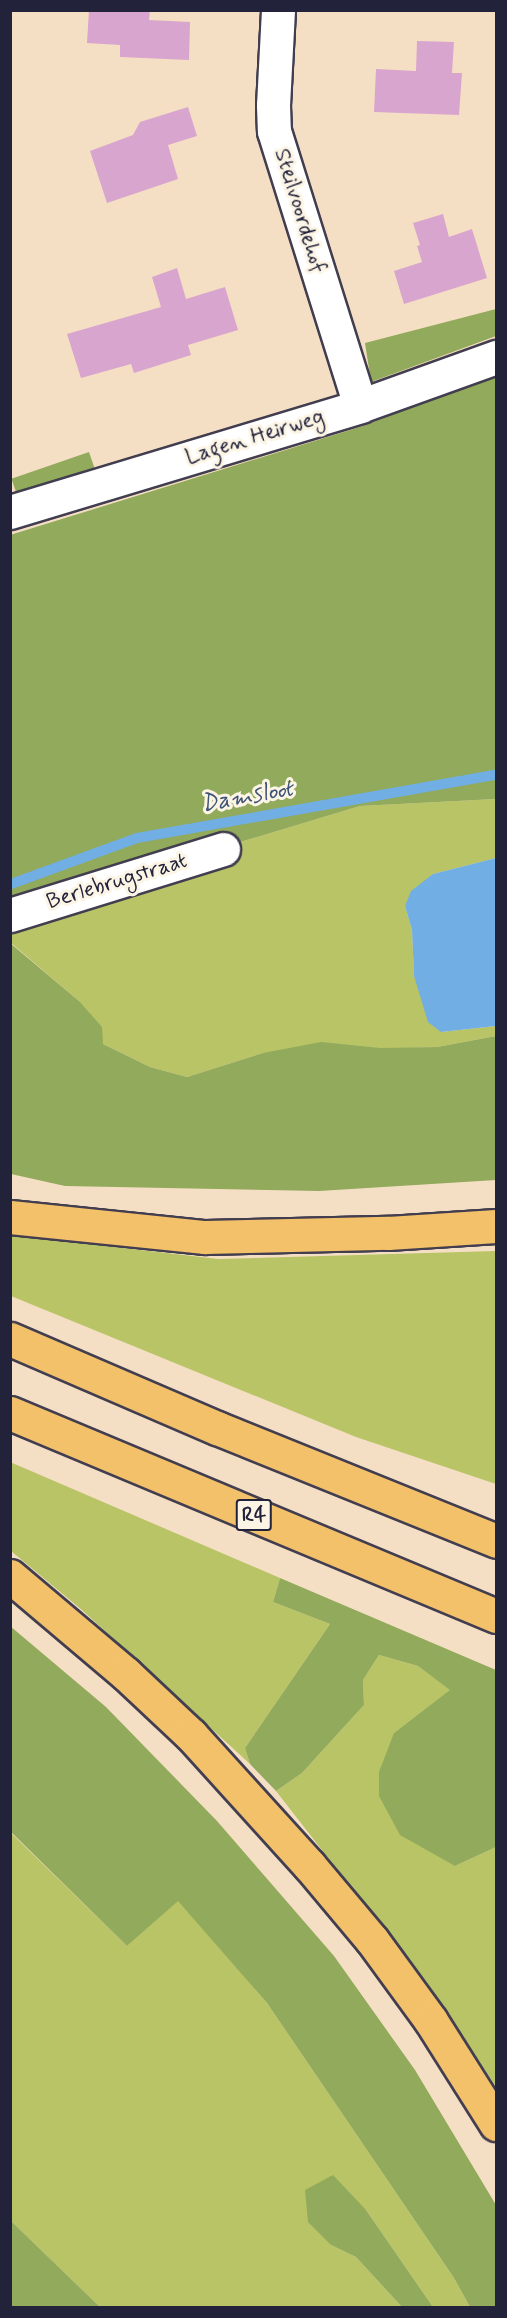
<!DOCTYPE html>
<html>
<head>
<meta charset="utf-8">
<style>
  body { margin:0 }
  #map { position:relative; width:507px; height:2318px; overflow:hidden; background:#f5dfc4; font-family:Mynerve,sans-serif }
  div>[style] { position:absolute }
  .green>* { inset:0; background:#b8c466 }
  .forest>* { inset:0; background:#92aa5b; transform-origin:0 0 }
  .water>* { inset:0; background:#71aee3 }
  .stream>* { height:10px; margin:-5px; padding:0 5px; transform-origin:5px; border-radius:5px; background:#71aee3 }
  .building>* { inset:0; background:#d8a5cf }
  .roads { filter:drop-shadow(2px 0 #423e50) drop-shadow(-2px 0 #423e50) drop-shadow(0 2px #423e50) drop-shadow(0 -2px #423e50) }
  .street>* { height:33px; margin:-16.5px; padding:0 16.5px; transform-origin:16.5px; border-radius:16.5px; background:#fff }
  .highway>* { height:33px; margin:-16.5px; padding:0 16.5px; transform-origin:16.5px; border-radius:16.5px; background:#f4c16b }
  span { translate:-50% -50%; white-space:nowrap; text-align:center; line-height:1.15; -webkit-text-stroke:6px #fcf5e5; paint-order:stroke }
  .shield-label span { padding:2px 4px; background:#fcf5e5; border:2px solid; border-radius:4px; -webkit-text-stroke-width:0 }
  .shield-label { font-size:21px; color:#22223b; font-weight:700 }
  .street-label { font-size:22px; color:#22223b }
  .water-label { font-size:24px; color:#3e5376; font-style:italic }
  .frame { position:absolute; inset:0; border:12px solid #22223b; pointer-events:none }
</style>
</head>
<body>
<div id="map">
  <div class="green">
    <div style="clip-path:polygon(496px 799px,496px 858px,433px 874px,405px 906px,412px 930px,414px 976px,441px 1032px,496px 1026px,496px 1036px,437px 1047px,263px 1053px,187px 1077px,150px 1067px,103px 1044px,79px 1001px,11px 943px,11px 911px,360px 806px)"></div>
    <div style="clip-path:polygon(11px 1235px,218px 1259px,496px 1251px,496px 1484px,356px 1437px,11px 1296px)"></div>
    <div style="clip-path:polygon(10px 1462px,280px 1578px,273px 1602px,330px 1624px,245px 1748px,250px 1764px,82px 1610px,11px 1551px)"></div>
    <div style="clip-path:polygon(379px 1655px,418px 1666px,451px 1690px,394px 1733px,455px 1866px,496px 1847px,496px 2087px,437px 1998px,276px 1791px,302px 1773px,364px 1705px,363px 1680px)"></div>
    <div style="clip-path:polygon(10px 1832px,127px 1946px,178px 1900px,267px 2003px,454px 2278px,470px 2307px,433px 2307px,366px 2210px,331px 2245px,356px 2257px,402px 2307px,100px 2307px,11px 2221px)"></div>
  </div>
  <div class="forest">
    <div style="clip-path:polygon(496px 309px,496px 336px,371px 382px,365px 343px)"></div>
    <div style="clip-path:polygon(496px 375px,496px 799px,360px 806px,11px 911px,10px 535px,363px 426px)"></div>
    <div style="left:89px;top:452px;width:24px;height:82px;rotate:71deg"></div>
    <div style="clip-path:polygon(10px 943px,79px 1001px,102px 1027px,103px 1044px,150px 1067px,187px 1077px,263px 1053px,321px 1042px,380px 1048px,437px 1047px,496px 1036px,496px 1180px,319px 1191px,65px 1186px,11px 1174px)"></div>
    <div style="clip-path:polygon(280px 1578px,496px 1670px,496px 1847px,455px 1866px,400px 1835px,379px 1796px,379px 1772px,394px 1733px,450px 1690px,418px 1666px,379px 1655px,363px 1680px,364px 1705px,302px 1773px,276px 1791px,250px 1764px,245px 1748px,330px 1624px,273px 1602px)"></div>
    <div style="clip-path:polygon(10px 1626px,106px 1707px,217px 1821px,334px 1956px,415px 2070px,496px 2205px,496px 2307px,470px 2307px,454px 2278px,267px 2003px,178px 1901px,127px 1946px,11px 1832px)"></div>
    <div style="clip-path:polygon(333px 2175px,366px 2210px,433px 2307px,402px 2307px,356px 2257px,331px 2245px,308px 2222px,305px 2190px)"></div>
    <div style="clip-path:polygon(11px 2221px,100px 2307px,11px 2307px)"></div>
  </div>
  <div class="water">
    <div style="clip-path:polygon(496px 858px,496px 1026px,441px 1032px,428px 1022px,414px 976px,412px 930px,405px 906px,411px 891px,433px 874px)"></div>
  </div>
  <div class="stream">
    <div style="left:11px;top:884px;width:134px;rotate:-20.1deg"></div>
    <div style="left:137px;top:838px;width:364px;rotate:-10deg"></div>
  </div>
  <div class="building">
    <div style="clip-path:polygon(89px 10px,150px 10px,149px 20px,190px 22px,189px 60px,120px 57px,120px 45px,87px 43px)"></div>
    <div style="clip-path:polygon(417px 41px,454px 42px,452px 73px,462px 73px,459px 115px,374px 112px,376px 69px,416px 71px)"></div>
    <div style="clip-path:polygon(188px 107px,197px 136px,168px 145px,178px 179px,107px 203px,90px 151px,133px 135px,140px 122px)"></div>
    <div style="clip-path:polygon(443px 214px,449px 237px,472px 229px,487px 278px,404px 304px,394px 271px,422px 262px,417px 246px,420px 245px,413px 223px)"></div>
    <div style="clip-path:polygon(177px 268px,186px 299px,225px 287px,238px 330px,188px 345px,191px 355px,134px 373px,131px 364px,81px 378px,67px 334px,161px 307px,152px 277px)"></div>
  </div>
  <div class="roads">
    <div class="street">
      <div style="left:278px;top:10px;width:95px;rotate:93deg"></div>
      <div style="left:273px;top:105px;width:26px;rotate:88deg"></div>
      <div style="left:274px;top:131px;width:288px;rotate:72.6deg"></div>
      <div style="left:10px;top:512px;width:366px;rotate:-16.8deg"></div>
      <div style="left:360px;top:406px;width:145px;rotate:-19.8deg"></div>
      <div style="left:10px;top:915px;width:223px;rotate:-17.2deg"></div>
    </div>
    <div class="highway">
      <div style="left:10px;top:1217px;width:196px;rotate:5.9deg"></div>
      <div style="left:205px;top:1237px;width:183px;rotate:-1.3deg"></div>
      <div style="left:388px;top:1233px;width:108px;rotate:-3.7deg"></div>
      <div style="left:10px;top:1339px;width:225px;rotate:23.3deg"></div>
      <div style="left:217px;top:1428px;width:301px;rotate:22deg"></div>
      <div style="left:10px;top:1413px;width:527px;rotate:22.67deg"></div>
      <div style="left:10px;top:1576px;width:152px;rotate:40.2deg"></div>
      <div style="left:126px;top:1674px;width:89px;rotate:43.2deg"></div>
      <div style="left:191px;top:1735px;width:176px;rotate:47.8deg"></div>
      <div style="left:309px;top:1865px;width:98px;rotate:50deg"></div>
      <div style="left:372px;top:1940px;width:100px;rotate:53.9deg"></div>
      <div style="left:431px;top:2021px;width:122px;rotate:57.7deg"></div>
    </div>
  </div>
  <div class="shield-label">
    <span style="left:254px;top:1515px">R4</span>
  </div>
  <div class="street-label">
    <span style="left:299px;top:211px;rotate:73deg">Steilvoordehof</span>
    <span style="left:255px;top:438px;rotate:-17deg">Lagen Heirweg</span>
    <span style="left:117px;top:882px;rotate:-17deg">Berlebrugstraat</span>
  </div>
  <div class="water-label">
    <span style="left:247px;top:797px;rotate:-10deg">Damsloot</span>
  </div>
  <div class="frame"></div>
</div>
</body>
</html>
